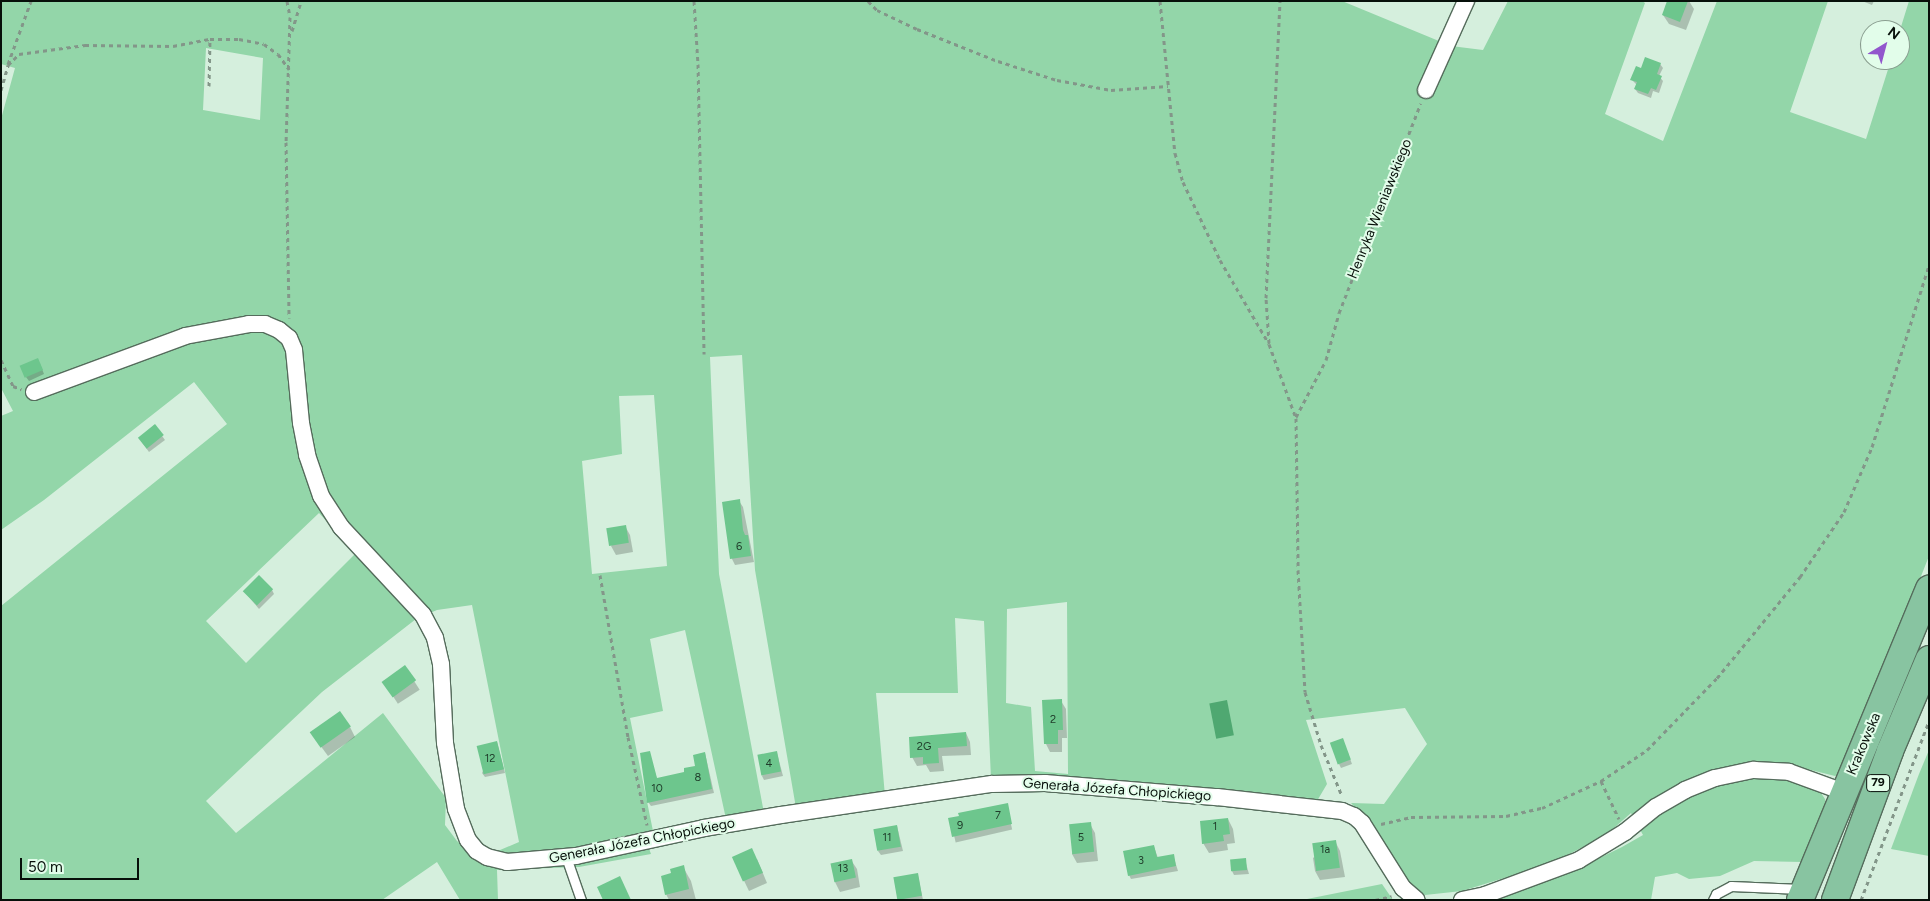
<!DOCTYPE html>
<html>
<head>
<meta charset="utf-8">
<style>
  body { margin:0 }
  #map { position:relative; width:1930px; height:901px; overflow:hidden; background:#d5efdd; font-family:Figtree,sans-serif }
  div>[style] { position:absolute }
  .green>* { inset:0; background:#93d6a9 }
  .water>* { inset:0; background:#4fa871; transform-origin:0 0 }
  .shadow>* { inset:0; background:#0003; transform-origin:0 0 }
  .building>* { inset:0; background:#6dc68d; transform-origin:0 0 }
  .path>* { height:3px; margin-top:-1.5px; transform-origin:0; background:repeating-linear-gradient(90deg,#839689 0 4px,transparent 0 8px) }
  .roads { filter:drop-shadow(1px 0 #556c5c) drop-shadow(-1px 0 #556c5c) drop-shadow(0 1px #556c5c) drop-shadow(0 -1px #556c5c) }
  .service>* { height:9px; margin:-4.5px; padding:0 4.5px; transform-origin:4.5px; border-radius:4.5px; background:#fff }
  .minor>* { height:16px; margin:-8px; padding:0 8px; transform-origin:8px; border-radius:8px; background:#fff }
  .primary>* { height:26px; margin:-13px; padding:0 13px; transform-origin:13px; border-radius:13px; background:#88c4a1 }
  span { translate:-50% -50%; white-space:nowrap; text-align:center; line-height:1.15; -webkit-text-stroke:4px #e2fdea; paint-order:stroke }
  .number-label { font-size:11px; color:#203e2b }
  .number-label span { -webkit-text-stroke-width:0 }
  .shield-label span { padding:1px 4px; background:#e2fdea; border:1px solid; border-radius:4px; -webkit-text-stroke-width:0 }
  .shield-label { font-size:12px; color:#07100a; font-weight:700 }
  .street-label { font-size:14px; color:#07100a }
  .frame { position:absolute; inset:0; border:2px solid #07100a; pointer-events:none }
  .north { position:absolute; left:1860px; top:20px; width:50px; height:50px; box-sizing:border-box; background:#e2fdea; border:1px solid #8a9e90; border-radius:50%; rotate:37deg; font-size:14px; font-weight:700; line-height:20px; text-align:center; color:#07100a }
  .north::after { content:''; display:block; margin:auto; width:18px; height:22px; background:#9256cd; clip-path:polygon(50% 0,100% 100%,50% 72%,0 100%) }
  .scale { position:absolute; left:20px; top:858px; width:119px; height:22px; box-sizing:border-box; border:2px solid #07100a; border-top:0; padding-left:6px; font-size:15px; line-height:18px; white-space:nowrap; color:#07100a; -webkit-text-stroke:4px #e2fdea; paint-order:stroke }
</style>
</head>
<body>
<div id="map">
  <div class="green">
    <div style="clip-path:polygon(evenodd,1px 1px,1342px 1px,1451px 46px,1483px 50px,1508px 1px,1642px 1px,1645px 3px,1605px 114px,1663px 141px,1717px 1px,1828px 1px,1790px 112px,1866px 139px,1891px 60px,1900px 60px,1900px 30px,1909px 1px,1929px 1px,1929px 556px,1843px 774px,1835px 776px,1803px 768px,1788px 767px,1819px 790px,1825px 799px,1827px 806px,1803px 862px,1754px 861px,1720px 876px,1689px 879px,1677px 873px,1655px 877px,1651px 900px,1480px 900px,1535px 885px,1581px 867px,1622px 847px,1643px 835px,1631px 813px,1606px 835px,1550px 864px,1462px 891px,1425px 895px,1410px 887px,1366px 819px,1351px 803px,1384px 804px,1427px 744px,1405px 708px,1306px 720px,1327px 784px,1317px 801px,991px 779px,984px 621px,955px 618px,958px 693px,876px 693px,885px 796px,796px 808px,755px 570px,742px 355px,710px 357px,719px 574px,764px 813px,726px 819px,685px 630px,650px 639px,663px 711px,630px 718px,653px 831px,643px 832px,651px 854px,579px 867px,497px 870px,498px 900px,460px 900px,437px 862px,382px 900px,1px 900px,1px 606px,227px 424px,194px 382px,44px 500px,1px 530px,1px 416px,13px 411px,1px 388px,1px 119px,15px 68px,1px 64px,1px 1px,206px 48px,263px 58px,260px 120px,203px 110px,206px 48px,1px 1px,654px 395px,667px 566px,592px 574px,582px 461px,622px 454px,619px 396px,654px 395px,1px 1px,319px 513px,356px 553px,246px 663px,206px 621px,319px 513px,1px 1px,1067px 602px,1068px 774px,1035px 771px,1031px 707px,1006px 703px,1007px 609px,1067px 602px,1px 1px,472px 605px,519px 842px,479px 859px,457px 841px,445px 825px,446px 798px,383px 713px,236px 833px,206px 801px,322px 692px,416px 619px,437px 610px,472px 605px)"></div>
    <div style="clip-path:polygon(1929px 750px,1929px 856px,1891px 849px,1919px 774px)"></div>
    <div style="clip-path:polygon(1382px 884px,1393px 900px,1302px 900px)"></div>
  </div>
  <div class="water">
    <div style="left:1227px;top:700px;width:36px;height:18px;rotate:79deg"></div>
  </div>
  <div class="shadow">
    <div style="clip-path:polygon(1668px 1px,1689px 1px,1694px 9px,1686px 30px,1669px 24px,1663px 15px)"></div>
    <div style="clip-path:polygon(1862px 1px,1874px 1px,1872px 5px)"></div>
    <div style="clip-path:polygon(1660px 64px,1663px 68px,1659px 76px,1663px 81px,1659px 93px,1653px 91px,1651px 98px,1638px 93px,1635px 89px,1637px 85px,1632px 80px,1642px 69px)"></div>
    <div style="clip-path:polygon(40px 364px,44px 374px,29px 381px,26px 377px)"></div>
    <div style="clip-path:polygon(154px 425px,165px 440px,149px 452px,141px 441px)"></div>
    <div style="clip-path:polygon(739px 501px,743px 507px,754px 562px,735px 565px,732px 559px)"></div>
    <div style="clip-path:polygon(625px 526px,630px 535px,633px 552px,616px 555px,611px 546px)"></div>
    <div style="clip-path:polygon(272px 590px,274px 594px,259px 609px,244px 591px)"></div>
    <div style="left:405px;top:667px;width:27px;height:26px;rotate:57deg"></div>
    <div style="clip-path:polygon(1044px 701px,1061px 701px,1066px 709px,1067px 738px,1062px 738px,1062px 752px,1050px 752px,1046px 744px)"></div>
    <div style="clip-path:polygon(350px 727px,355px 737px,328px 756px,317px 741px)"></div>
    <div style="clip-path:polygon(966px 733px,970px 742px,971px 755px,942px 756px,944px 771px,930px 772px,926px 765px,917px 766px,912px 757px)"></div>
    <div style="clip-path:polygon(1343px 740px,1352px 764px,1341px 768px,1339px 764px)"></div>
    <div style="clip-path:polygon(497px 742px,505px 773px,485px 777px,482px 773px)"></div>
    <div style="clip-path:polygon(649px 752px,657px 779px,686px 773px,697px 767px,705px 753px,714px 793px,651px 806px,648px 802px)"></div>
    <div style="clip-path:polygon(777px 753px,783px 776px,764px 780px,762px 776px)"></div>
    <div style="left:1007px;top:807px;width:23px;height:58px;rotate:77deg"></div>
    <div style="clip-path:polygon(1228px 819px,1233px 829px,1235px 843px,1227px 844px,1228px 850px,1209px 853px,1203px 843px)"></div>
    <div style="clip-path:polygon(1090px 824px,1095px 833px,1098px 861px,1077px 863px,1072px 854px)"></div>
    <div style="clip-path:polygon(897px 826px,903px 851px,881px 855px,878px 851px)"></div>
    <div style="clip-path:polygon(1335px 841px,1340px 851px,1345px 877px,1320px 880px,1315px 871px,1313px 858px)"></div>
    <div style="clip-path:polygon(1154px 847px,1158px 858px,1173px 855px,1178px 871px,1131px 879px,1129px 875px)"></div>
    <div style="clip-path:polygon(733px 858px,757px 859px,767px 883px,749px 891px)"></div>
    <div style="clip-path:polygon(851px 860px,857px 869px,860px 887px,840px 892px,835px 882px)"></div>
    <div style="clip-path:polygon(1245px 860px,1249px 874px,1234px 875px,1232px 871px)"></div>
    <div style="clip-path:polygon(683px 867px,691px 881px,696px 900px,669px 900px,666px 894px,672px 874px)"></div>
    <div style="clip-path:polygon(918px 875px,923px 900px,900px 900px)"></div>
  </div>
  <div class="building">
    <div style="clip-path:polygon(1667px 1px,1688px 1px,1680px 22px,1662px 15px)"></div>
    <div style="clip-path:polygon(1645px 57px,1661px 63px,1657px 74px,1662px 76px,1656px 90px,1651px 88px,1648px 94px,1634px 89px,1637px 82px,1630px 80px,1636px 66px,1641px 68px)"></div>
    <div style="left:38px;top:358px;width:13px;height:20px;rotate:67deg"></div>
    <div style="left:155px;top:424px;width:14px;height:22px;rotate:51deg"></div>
    <div style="clip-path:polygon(740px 499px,743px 530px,745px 535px,748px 535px,751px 556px,730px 559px,722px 502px)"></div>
    <div style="left:626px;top:525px;width:18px;height:20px;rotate:81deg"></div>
    <div style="left:259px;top:575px;width:20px;height:23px;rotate:45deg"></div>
    <div style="left:405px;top:665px;width:19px;height:29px;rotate:54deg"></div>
    <div style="clip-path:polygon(1062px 699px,1063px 730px,1058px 730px,1058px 744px,1044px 744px,1042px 700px)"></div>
    <div style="left:340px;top:711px;width:19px;height:37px;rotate:55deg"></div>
    <div style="clip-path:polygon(966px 732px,967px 746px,938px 748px,939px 763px,923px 764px,923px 757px,910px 758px,909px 737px)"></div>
    <div style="left:1343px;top:738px;width:23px;height:14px;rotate:70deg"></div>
    <div style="left:497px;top:741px;width:29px;height:21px;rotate:76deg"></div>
    <div style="clip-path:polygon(650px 751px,657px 778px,684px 772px,684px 768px,695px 766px,693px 755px,705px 752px,712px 789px,647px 803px,640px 753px)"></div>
    <div style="left:777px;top:751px;width:21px;height:20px;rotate:79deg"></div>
    <div style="clip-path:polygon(1008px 803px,1012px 824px,952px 837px,948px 818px,959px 816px,958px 813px)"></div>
    <div style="clip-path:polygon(1228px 818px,1230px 834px,1223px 835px,1224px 841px,1202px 844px,1200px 821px)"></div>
    <div style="left:1091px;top:822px;width:30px;height:22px;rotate:84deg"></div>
    <div style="left:897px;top:825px;width:22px;height:24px;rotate:80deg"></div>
    <div style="left:1336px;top:840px;width:28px;height:24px;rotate:82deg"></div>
    <div style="clip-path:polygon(1154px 845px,1157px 857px,1174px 854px,1176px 866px,1128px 876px,1123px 851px)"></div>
    <div style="left:752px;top:848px;width:27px;height:22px;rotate:66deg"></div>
    <div style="left:1246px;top:858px;width:12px;height:16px;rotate:85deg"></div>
    <div style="left:852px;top:859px;width:19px;height:22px;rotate:78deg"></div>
    <div style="clip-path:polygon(684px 865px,689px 889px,665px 895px,661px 876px,671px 873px,670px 869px)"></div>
    <div style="left:918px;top:873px;width:23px;height:25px;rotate:80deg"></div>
    <div style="clip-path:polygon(620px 876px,631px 900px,603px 900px,597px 887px)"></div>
  </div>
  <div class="path">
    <div style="left:287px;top:1px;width:16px;rotate:79deg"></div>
    <div style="left:290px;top:17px;width:125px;rotate:91.8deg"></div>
    <div style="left:286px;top:142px;width:176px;rotate:89deg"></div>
    <div style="left:694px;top:1px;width:63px;rotate:86.4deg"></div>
    <div style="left:698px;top:64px;width:290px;rotate:88.8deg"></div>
    <div style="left:868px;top:1px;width:13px;rotate:45deg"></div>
    <div style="left:877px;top:10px;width:44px;rotate:25.4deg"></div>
    <div style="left:917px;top:29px;width:87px;rotate:21.6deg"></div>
    <div style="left:998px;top:61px;width:62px;rotate:17.9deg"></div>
    <div style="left:1057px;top:80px;width:55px;rotate:10.5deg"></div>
    <div style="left:1111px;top:90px;width:57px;rotate:-4deg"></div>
    <div style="left:1160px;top:1px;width:153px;rotate:84.4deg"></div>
    <div style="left:1175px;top:153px;width:30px;rotate:75deg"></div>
    <div style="left:1183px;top:182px;width:86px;rotate:64.6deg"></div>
    <div style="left:1220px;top:260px;width:97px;rotate:59.7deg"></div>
    <div style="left:1269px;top:344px;width:79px;rotate:70deg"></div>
    <div style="left:1296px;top:418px;width:152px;rotate:89.2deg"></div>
    <div style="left:1298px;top:570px;width:122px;rotate:86.7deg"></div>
    <div style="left:1305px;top:692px;width:55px;rotate:73.2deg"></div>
    <div style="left:1321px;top:745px;width:55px;rotate:67.6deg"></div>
    <div style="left:292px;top:31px;width:31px;rotate:-73deg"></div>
    <div style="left:8px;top:64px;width:67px;rotate:-69.9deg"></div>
    <div style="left:209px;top:86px;width:47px;rotate:-88.8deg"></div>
    <div style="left:1px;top:90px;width:26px;rotate:-74deg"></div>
    <div style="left:8px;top:65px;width:16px;rotate:-45deg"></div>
    <div style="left:19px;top:54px;width:67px;rotate:-7.8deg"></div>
    <div style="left:85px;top:45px;width:88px;rotate:0.7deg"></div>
    <div style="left:173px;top:46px;width:38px;rotate:-11deg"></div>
    <div style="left:210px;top:39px;width:29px"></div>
    <div style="left:239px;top:39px;width:25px;rotate:11deg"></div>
    <div style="left:264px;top:44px;width:17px;rotate:36deg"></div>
    <div style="left:278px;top:54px;width:19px;rotate:54deg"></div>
    <div style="left:1269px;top:343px;width:45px;rotate:-93.8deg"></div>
    <div style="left:1266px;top:298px;width:297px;rotate:-87.3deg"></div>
    <div style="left:1px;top:360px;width:29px;rotate:65deg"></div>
    <div style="left:13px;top:386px;width:9px;rotate:21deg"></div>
    <div style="left:1296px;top:417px;width:64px;rotate:-62.2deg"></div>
    <div style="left:1326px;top:360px;width:49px;rotate:-74.5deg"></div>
    <div style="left:1339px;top:313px;width:225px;rotate:-68.7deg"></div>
    <div style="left:600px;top:575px;width:164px;rotate:80.2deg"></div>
    <div style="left:628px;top:737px;width:90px;rotate:77.8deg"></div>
    <div style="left:1601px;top:781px;width:42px;rotate:64.7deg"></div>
    <div style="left:1381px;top:824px;width:31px;rotate:-13deg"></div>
    <div style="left:1411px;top:817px;width:95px;rotate:-0.6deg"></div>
    <div style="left:1506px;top:816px;width:37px;rotate:-13deg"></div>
    <div style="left:1542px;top:808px;width:65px;rotate:-24.6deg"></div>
    <div style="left:1601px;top:781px;width:55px;rotate:-34deg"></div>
    <div style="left:1647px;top:750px;width:100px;rotate:-45.8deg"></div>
    <div style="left:1717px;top:678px;width:131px;rotate:-50.6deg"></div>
    <div style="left:1800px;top:577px;width:78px;rotate:-55.9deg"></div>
    <div style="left:1844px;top:512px;width:71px;rotate:-66.7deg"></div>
    <div style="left:1872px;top:447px;width:191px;rotate:-72.6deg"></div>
    <div style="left:1375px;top:900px;width:17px;rotate:-13deg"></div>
    <div style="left:1861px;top:900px;width:191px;rotate:-69.2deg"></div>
  </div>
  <div class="roads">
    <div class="service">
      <div style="left:566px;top:857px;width:46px;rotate:70.8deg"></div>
      <div style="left:1713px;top:900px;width:7px;rotate:-63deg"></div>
      <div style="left:1716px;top:894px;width:17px;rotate:-28deg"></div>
      <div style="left:1731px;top:886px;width:70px;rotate:2.5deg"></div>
    </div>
    <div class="minor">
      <div style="left:1426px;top:90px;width:98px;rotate:-65.8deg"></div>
      <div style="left:34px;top:392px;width:161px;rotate:-20.3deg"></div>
      <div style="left:185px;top:336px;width:65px;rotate:-10.6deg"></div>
      <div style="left:249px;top:324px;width:16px"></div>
      <div style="left:265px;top:324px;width:15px;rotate:23deg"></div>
      <div style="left:279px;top:330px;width:13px;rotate:39deg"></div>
      <div style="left:289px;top:338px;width:13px;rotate:67deg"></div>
      <div style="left:294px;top:350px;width:73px;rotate:84.5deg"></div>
      <div style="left:301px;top:423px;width:33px;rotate:79deg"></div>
      <div style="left:307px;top:455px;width:43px;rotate:71.1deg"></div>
      <div style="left:321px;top:496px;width:37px;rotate:57deg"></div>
      <div style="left:341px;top:527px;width:120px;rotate:47deg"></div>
      <div style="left:423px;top:615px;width:26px;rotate:62deg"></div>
      <div style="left:435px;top:638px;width:27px;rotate:77deg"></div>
      <div style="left:441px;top:664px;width:79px;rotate:87.1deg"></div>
      <div style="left:445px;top:743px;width:67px;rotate:80.5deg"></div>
      <div style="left:456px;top:809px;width:33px;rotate:69deg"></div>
      <div style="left:468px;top:840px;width:14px;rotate:51deg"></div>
      <div style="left:477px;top:851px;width:12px;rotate:31deg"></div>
      <div style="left:487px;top:857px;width:21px;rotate:14deg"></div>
      <div style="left:507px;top:862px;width:69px;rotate:-5deg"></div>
      <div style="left:576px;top:856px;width:131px;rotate:-12.3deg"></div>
      <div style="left:704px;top:828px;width:78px;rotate:-9.6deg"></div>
      <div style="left:781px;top:815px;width:213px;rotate:-8.4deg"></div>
      <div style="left:992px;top:784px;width:53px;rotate:-1.1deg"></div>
      <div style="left:1045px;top:783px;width:173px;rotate:4.7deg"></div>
      <div style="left:1217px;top:797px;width:126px;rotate:6.4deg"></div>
      <div style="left:1342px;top:811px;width:13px;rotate:23deg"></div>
      <div style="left:1354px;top:816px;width:11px;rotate:41deg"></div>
      <div style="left:1362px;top:823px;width:77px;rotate:57.8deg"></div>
      <div style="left:1403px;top:888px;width:18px;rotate:41deg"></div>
      <div style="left:1462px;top:900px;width:24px;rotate:-12deg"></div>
      <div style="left:1485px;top:895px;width:100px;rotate:-20.4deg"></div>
      <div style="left:1579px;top:860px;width:54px;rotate:-31.3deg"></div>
      <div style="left:1625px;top:832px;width:40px;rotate:-39deg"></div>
      <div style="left:1656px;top:807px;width:34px;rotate:-30deg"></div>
      <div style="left:1685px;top:790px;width:32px;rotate:-22deg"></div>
      <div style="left:1715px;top:778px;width:40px;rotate:-12deg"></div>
      <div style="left:1754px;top:770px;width:35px;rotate:3deg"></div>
      <div style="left:1789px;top:772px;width:59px;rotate:20deg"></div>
    </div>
    <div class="primary">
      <div style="left:1800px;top:900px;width:337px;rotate:-67.5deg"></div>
      <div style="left:1835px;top:900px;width:159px;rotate:-69.7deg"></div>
      <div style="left:1890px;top:751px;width:100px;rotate:-67deg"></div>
    </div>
  </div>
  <div class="number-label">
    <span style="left:739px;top:547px">6</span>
    <span style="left:1053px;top:720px">2</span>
    <span style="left:924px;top:747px">2G</span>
    <span style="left:490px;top:759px">12</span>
    <span style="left:769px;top:764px">4</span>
    <span style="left:698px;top:778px">8</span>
    <span style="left:657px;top:789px">10</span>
    <span style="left:998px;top:816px">7</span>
    <span style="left:960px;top:826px">9</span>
    <span style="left:1215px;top:827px">1</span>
    <span style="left:887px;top:838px">11</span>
    <span style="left:1081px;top:838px">5</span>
    <span style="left:1325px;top:850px">1a</span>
    <span style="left:1141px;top:861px">3</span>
    <span style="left:843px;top:869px">13</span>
  </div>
  <div class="shield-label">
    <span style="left:1878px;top:783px">79</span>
  </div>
  <div class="street-label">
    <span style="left:1380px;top:209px;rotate:-68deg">Henryka Wieniawskiego</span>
    <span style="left:1864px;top:744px;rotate:-67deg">Krakowska</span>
    <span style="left:1117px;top:790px;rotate:4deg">Generała Józefa Chłopickiego</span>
    <span style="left:642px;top:841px;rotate:-11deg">Generała Józefa Chłopickiego</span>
  </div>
  <div class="frame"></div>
  <div class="north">N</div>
  <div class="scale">50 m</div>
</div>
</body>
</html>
